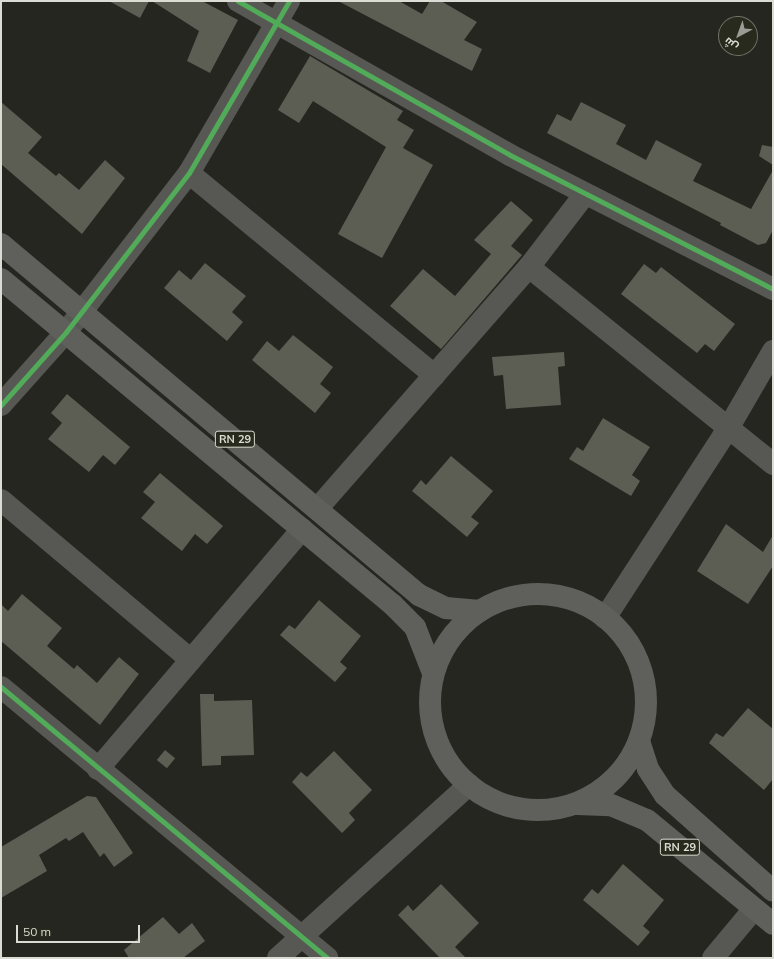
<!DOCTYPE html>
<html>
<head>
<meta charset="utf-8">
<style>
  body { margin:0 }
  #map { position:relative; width:774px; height:959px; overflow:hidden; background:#252620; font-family:Mulish,Cairo,sans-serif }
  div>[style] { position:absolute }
  .building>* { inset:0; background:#5c5e53; transform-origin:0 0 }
  .minor>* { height:22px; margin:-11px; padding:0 11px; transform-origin:11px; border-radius:11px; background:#575754 }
  .major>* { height:22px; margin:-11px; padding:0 11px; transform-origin:11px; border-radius:11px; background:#5f605c }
  .major>.ring { margin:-11px; padding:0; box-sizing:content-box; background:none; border:22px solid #5f605c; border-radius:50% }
  .cycleway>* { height:5px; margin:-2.5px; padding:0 2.5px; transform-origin:2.5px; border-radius:2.5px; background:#51ab58 }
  span { translate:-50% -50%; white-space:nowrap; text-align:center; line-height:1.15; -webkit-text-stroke:4px #272a1c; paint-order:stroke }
  .shield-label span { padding:1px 3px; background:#272a1c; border:1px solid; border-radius:3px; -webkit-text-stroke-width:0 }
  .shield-label { font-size:11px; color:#dbddd4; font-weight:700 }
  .frame { position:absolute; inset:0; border:2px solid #dbddd4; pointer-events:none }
  .north { position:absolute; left:718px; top:16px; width:40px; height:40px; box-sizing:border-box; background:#272a1c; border:1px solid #6f7266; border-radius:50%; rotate:221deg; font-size:11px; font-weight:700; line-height:16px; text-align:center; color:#dbddd4 }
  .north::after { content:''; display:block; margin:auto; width:14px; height:18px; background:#9b9d95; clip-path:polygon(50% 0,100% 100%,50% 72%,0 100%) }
  .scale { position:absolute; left:16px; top:925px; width:124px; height:18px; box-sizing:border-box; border:2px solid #dbddd4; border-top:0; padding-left:5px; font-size:12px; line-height:14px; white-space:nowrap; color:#dbddd4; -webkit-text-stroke:3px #272a1c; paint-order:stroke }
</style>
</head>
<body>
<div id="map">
  <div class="building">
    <div style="clip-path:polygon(109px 1px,149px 1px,140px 18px)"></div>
    <div style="clip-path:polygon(152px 1px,202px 1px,238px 20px,210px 73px,187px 61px,199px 31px)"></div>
    <div style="clip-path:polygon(338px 1px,399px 1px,422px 14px,430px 1px,441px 1px,477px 22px,464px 40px,482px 49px,472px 71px)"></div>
    <div style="clip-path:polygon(310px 56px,403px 111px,397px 120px,414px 130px,403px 148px,433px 165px,382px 258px,338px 234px,386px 147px,313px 101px,299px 123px,278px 110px)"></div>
    <div style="clip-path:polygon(1px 102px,42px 137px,28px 153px,56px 176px,59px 173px,79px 190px,105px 160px,125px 178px,82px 234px,1px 164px)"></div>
    <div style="clip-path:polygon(581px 102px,626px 125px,616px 144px,646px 160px,656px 140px,702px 164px,693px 181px,751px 209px,773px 170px,773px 230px,766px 243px,758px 245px,720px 225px,721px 223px,547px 133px,557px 114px,571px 121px)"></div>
    <div style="clip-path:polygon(762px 145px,773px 147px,773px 165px,759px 156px)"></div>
    <div style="clip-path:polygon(511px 201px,533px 220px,511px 246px,522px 255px,441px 349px,390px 306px,423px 269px,455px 296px,491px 254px,474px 240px)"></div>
    <div style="clip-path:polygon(205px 263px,246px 296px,232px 312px,243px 322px,227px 341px,164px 288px,179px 270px,191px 280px)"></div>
    <div style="clip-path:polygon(644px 264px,656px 273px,661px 267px,735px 324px,714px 351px,705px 344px,697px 353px,621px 294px)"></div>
    <div style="clip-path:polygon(293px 335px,333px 367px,320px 384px,331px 393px,315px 413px,252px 360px,267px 341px,279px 351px)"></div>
    <div style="clip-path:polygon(564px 352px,565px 366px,558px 367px,561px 405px,506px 409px,503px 375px,494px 376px,492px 357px)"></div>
    <div style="clip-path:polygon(67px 394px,130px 447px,115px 465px,103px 455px,89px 472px,48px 439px,62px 423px,51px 413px)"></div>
    <div style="clip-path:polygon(603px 418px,650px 447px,632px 475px,640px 481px,631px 496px,569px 459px,577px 447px,583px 451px)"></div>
    <div style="clip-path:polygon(451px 456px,493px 491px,471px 517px,479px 523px,467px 537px,412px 491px,421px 480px,426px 485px)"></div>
    <div style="clip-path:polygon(160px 473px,223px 526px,207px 544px,195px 534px,182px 551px,141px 518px,155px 502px,143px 492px)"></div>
    <div style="clip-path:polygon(726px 524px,763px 552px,773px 535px,773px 566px,748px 604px,697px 571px)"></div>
    <div style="clip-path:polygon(22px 594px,62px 628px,47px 646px,74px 669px,77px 665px,97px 683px,119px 657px,139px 674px,100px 725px,1px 641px,1px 604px,8px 611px)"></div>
    <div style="clip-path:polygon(319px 600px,361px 636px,340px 662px,347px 668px,335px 682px,280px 635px,289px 625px,295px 629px)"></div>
    <div style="clip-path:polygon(200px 694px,214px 694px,214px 701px,252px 700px,254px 755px,221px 756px,221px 765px,202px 766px)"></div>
    <div style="clip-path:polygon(748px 708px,773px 729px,773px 779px,764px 790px,709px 743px,716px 733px,723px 737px)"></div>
    <div style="left:165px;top:750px;width:13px;height:13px;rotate:39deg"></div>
    <div style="clip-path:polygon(334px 751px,372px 790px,349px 813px,355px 820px,342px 833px,292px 782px,301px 772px,307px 777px)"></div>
    <div style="clip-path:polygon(87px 796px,96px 797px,133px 853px,114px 867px,104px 853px,100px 857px,83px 832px,69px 841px,66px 838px,39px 855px,47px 871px,1px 898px,1px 847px)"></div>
    <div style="clip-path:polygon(623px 864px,664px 900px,643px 926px,650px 932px,638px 946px,583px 900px,592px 889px,598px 894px)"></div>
    <div style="clip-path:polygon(441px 884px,479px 923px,455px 947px,466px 958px,440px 958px,398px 915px,408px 905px,413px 911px)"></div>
    <div style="clip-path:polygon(163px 917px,179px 934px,192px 923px,205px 941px,183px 958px,129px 958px,124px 950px)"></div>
  </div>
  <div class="minor">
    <div style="left:238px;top:1px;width:313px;rotate:29.5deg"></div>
    <div style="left:510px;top:155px;width:295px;rotate:27deg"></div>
    <div style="left:189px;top:173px;width:318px;rotate:39.5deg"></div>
    <div style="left:529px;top:267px;width:314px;rotate:38.9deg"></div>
    <div style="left:1px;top:405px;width:98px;rotate:-48.3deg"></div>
    <div style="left:66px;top:332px;width:201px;rotate:-52.3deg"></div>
    <div style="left:189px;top:173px;width:199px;rotate:-59.8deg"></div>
    <div style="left:1px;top:500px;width:248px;rotate:40.1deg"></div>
    <div style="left:317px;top:509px;width:322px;rotate:-48.8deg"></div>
    <div style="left:529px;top:267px;width:92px;rotate:-52.5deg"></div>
    <div style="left:605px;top:618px;width:228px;rotate:-57deg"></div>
    <div style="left:729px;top:427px;width:88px;rotate:-59.9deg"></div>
    <div style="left:1px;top:687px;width:424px;rotate:39.7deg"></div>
    <div style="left:98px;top:769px;width:315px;rotate:-49.6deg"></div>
    <div style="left:278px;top:958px;width:258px;rotate:-42.2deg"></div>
    <div style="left:713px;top:958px;width:64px;rotate:-50.1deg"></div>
  </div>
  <div class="major">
    <div style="left:1px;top:244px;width:546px;rotate:40.02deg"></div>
    <div style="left:419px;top:595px;width:30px;rotate:26deg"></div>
    <div style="left:446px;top:608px;width:34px;rotate:5deg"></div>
    <div style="left:1px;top:279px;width:510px;rotate:39.75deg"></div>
    <div style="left:393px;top:605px;width:31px;rotate:45deg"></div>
    <div style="left:415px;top:627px;width:49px;rotate:68.6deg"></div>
    <div class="ring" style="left:430px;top:594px;width:194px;height:194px"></div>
    <div style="left:639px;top:741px;width:29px;rotate:72deg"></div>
    <div style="left:648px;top:769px;width:31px;rotate:57deg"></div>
    <div style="left:665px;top:795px;width:144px;rotate:41.6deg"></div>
    <div style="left:577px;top:804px;width:34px;rotate:2deg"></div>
    <div style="left:611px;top:805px;width:39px;rotate:23deg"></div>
    <div style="left:647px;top:820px;width:163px;rotate:39.5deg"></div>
  </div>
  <div class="cycleway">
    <div style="left:238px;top:1px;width:313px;rotate:29.5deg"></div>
    <div style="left:510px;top:155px;width:295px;rotate:27deg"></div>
    <div style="left:1px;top:405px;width:98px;rotate:-48.3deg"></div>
    <div style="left:66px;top:332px;width:201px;rotate:-52.3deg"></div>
    <div style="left:189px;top:173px;width:199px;rotate:-59.8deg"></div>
    <div style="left:1px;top:687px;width:424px;rotate:39.7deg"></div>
  </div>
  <div class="shield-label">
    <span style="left:235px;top:439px">RN 29</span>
    <span style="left:680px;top:847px">RN 29</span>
  </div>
  <div class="frame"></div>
  <div class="north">ش</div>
  <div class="scale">50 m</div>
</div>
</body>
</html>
